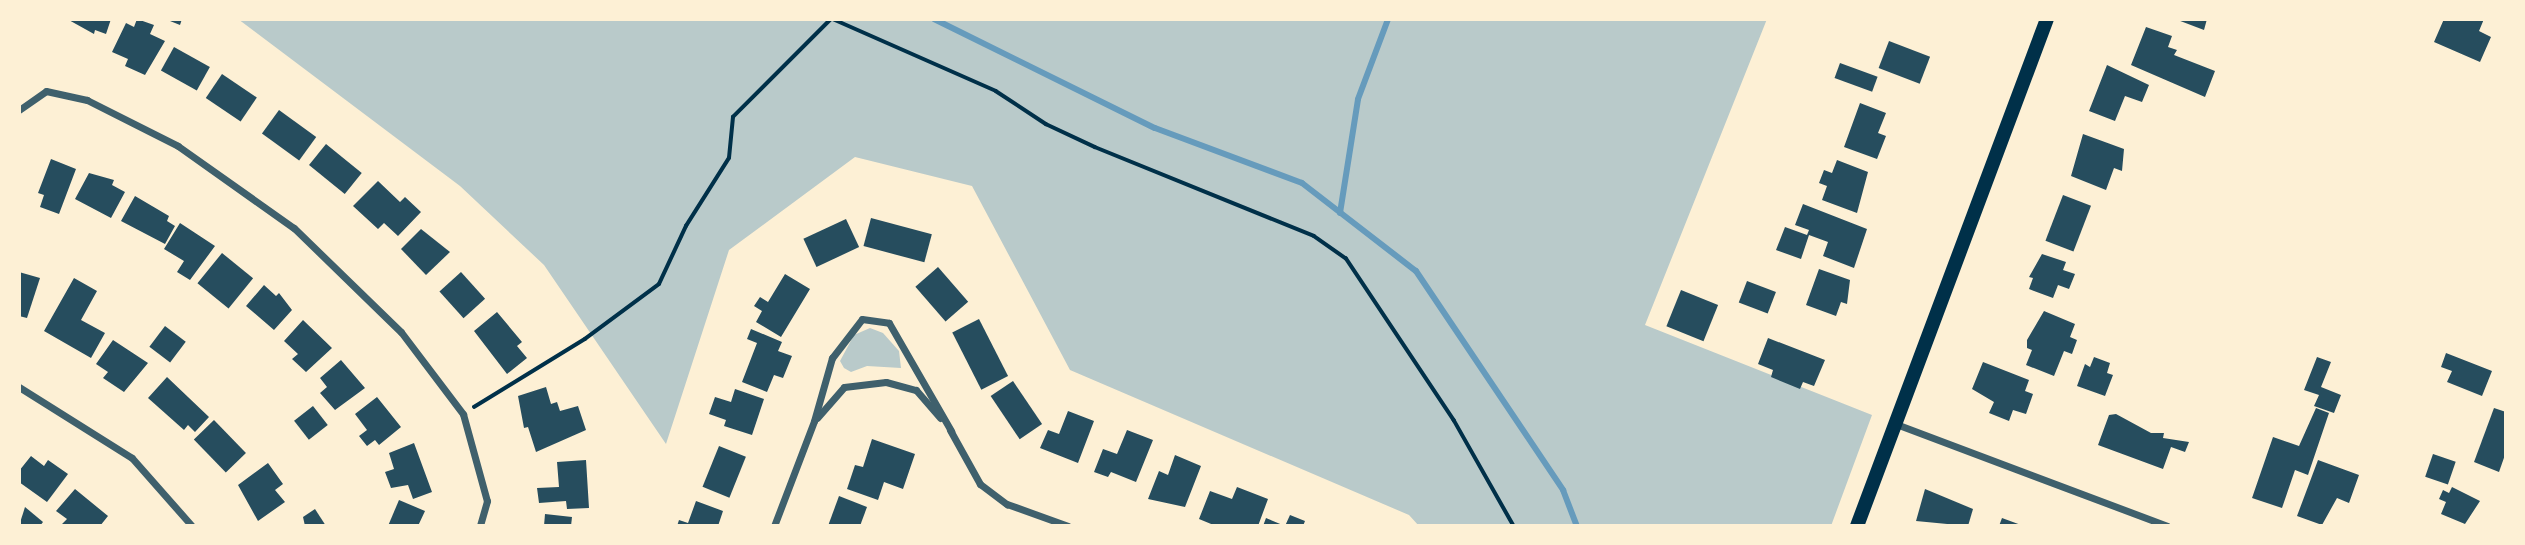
<!DOCTYPE html>
<html>
<head>
<meta charset="utf-8">
<style>
  body { margin:0 }
  #map { position:relative; width:2525px; height:545px; overflow:hidden; background:#fdf0d5; font-family:"IBM Plex Sans",sans-serif }
  div>[style] { position:absolute }
  .green>* { inset:0; background:#b9caca }
  .stream>* { height:6px; margin:-3px; padding:0 3px; transform-origin:3px; border-radius:3px; background:#669bbc }
  .building>* { inset:0; background:#264d5e; transform-origin:0 0 }
  .path>* { height:3.5px; margin:-1.75px; padding:0 1.75px; transform-origin:1.75px; border-radius:1.75px; background:#003049 }
  .minor>* { height:7px; margin:-3.5px; padding:0 3.5px; transform-origin:3.5px; border-radius:3.5px; background:#3f606c }
  .secondary>* { height:14px; margin:-7px; padding:0 7px; transform-origin:7px; border-radius:7px; background:#003049 }
  span { translate:-50% -50%; white-space:nowrap; text-align:center; line-height:1.15; -webkit-text-stroke:7px #fdf0d5; paint-order:stroke }
  .frame { position:absolute; inset:0; border:21px solid #fdf0d5; pointer-events:none }
</style>
</head>
<body>
<div id="map">
  <div class="green">
    <div style="clip-path:polygon(238px 19px,1767px 19px,1645px 325px,1872px 415px,1831px 526px,1419px 526px,1409px 515px,1070px 370px,972px 186px,855px 157px,729px 250px,666px 444px,544px 265px,460px 186px)"></div>
    <div style="clip-path:polygon(870px 328px,883px 333px,899px 351px,901px 368px,867px 366px,851px 372px,844px 368px,840px 361px,854px 335px)"></div>
  </div>
  <div class="stream">
    <div style="left:934px;top:19px;width:246px;rotate:26.3deg"></div>
    <div style="left:1155px;top:128px;width:157px;rotate:20.5deg"></div>
    <div style="left:1302px;top:183px;width:144px;rotate:37.7deg"></div>
    <div style="left:1416px;top:271px;width:264px;rotate:56.1deg"></div>
    <div style="left:1563px;top:490px;width:39px;rotate:69deg"></div>
    <div style="left:1340px;top:213px;width:115px;rotate:-81deg"></div>
    <div style="left:1358px;top:99px;width:85px;rotate:-69.4deg"></div>
  </div>
  <div class="building">
    <div style="clip-path:polygon(67px 19px,111px 19px,106px 34px,95px 30px,94px 34px)"></div>
    <div style="clip-path:polygon(137px 19px,154px 25px,150px 34px,165px 41px,145px 75px,125px 66px,128px 59px,112px 52px,126px 23px,134px 27px)"></div>
    <div style="clip-path:polygon(165px 19px,182px 19px,180px 25px)"></div>
    <div style="clip-path:polygon(2175px 19px,2207px 19px,2204px 30px)"></div>
    <div style="clip-path:polygon(2444px 19px,2484px 19px,2479px 31px,2491px 37px,2480px 62px,2434px 42px)"></div>
    <div style="clip-path:polygon(2146px 27px,2172px 36px,2168px 47px,2177px 50px,2174px 55px,2215px 71px,2205px 97px,2131px 65px)"></div>
    <div style="left:1889px;top:41px;width:44px;height:29px;rotate:21deg"></div>
    <div style="left:174px;top:47px;width:41px;height:27px;rotate:29deg"></div>
    <div style="left:1840px;top:63px;width:40px;height:16px;rotate:20deg"></div>
    <div style="clip-path:polygon(2107px 65px,2149px 85px,2142px 102px,2125px 96px,2115px 121px,2089px 111px)"></div>
    <div style="left:222px;top:74px;width:42px;height:29px;rotate:34deg"></div>
    <div style="clip-path:polygon(1860px 103px,1886px 113px,1878px 133px,1886px 136px,1877px 159px,1844px 147px)"></div>
    <div style="left:279px;top:110px;width:46px;height:29px;rotate:36deg"></div>
    <div style="clip-path:polygon(2083px 134px,2124px 149px,2122px 171px,2114px 168px,2106px 190px,2071px 176px)"></div>
    <div style="left:326px;top:144px;width:46px;height:27px;rotate:39deg"></div>
    <div style="clip-path:polygon(51px 159px,76px 169px,59px 214px,40px 207px,44px 195px,38px 193px)"></div>
    <div style="clip-path:polygon(1837px 160px,1868px 172px,1857px 213px,1822px 200px,1827px 186px,1819px 183px,1824px 170px,1832px 173px)"></div>
    <div style="clip-path:polygon(89px 173px,114px 180px,112px 185px,125px 192px,111px 218px,75px 199px)"></div>
    <div style="clip-path:polygon(378px 181px,400px 202px,405px 197px,421px 212px,398px 236px,384px 223px,378px 229px,353px 206px)"></div>
    <div style="left:2063px;top:195px;width:30px;height:49px;rotate:21deg"></div>
    <div style="clip-path:polygon(135px 196px,169px 216px,167px 221px,175px 226px,165px 244px,121px 221px)"></div>
    <div style="clip-path:polygon(1803px 204px,1867px 229px,1854px 268px,1823px 256px,1828px 242px,1809px 235px,1801px 259px,1776px 250px,1785px 227px,1807px 235px,1809px 230px,1795px 225px)"></div>
    <div style="left:871px;top:218px;width:63px;height:29px;rotate:15deg"></div>
    <div style="left:846px;top:219px;width:31px;height:47px;rotate:65deg"></div>
    <div style="clip-path:polygon(180px 223px,215px 246px,190px 280px,177px 272px,184px 261px,164px 249px)"></div>
    <div style="clip-path:polygon(421px 229px,450px 252px,426px 275px,401px 249px)"></div>
    <div style="left:222px;top:253px;width:40px;height:39px;rotate:39deg"></div>
    <div style="clip-path:polygon(2042px 254px,2066px 262px,2063px 270px,2075px 274px,2069px 289px,2058px 285px,2053px 298px,2029px 289px,2033px 278px,2029px 277px)"></div>
    <div style="left:938px;top:267px;width:46px;height:30px;rotate:49deg"></div>
    <div style="clip-path:polygon(1819px 269px,1850px 280px,1847px 304px,1841px 302px,1836px 316px,1806px 305px)"></div>
    <div style="clip-path:polygon(19px 272px,40px 278px,27px 318px,19px 316px)"></div>
    <div style="left:461px;top:272px;width:36px;height:29px;rotate:48deg"></div>
    <div style="clip-path:polygon(785px 274px,810px 289px,781px 337px,756px 322px,762px 311px,754px 306px,760px 297px,768px 302px)"></div>
    <div style="clip-path:polygon(74px 278px,97px 291px,81px 320px,105px 333px,91px 358px,44px 331px)"></div>
    <div style="left:1747px;top:281px;width:31px;height:23px;rotate:21deg"></div>
    <div style="clip-path:polygon(264px 285px,276px 296px,279px 293px,292px 310px,274px 330px,246px 306px)"></div>
    <div style="left:1681px;top:290px;width:40px;height:39px;rotate:22deg"></div>
    <div style="clip-path:polygon(2044px 311px,2075px 324px,2070px 337px,2077px 340px,2072px 354px,2064px 351px,2054px 376px,2026px 365px,2032px 350px,2027px 348px,2027px 340px)"></div>
    <div style="clip-path:polygon(497px 312px,522px 342px,517px 346px,527px 358px,507px 374px,474px 331px)"></div>
    <div style="left:979px;top:319px;width:64px;height:30px;rotate:63deg"></div>
    <div style="clip-path:polygon(303px 320px,332px 348px,306px 372px,292px 359px,298px 354px,284px 341px)"></div>
    <div style="left:165px;top:326px;width:26px;height:26px;rotate:37deg"></div>
    <div style="clip-path:polygon(751px 329px,782px 342px,778px 351px,792px 356px,783px 378px,774px 375px,767px 392px,742px 382px,757px 343px,747px 339px)"></div>
    <div style="clip-path:polygon(1768px 338px,1825px 360px,1814px 386px,1803px 382px,1800px 389px,1771px 377px,1773px 370px,1758px 364px)"></div>
    <div style="clip-path:polygon(113px 340px,148px 363px,124px 392px,103px 378px,108px 372px,96px 364px)"></div>
    <div style="clip-path:polygon(2446px 353px,2492px 371px,2482px 396px,2447px 382px,2452px 371px,2441px 367px)"></div>
    <div style="clip-path:polygon(2094px 357px,2110px 363px,2107px 373px,2113px 375px,2105px 396px,2077px 386px,2085px 364px,2090px 367px)"></div>
    <div style="clip-path:polygon(2317px 357px,2331px 362px,2321px 387px,2341px 395px,2334px 413px,2314px 406px,2319px 395px,2304px 390px)"></div>
    <div style="clip-path:polygon(341px 360px,365px 388px,335px 410px,320px 393px,327px 387px,320px 378px)"></div>
    <div style="clip-path:polygon(1983px 362px,2029px 380px,2025px 391px,2033px 394px,2026px 414px,2013px 410px,2009px 421px,1989px 413px,1994px 402px,1972px 389px)"></div>
    <div style="clip-path:polygon(167px 377px,209px 417px,195px 432px,188px 425px,184px 430px,148px 398px)"></div>
    <div style="left:1013px;top:381px;width:52px;height:27px;rotate:56deg"></div>
    <div style="clip-path:polygon(546px 387px,551px 404px,557px 402px,560px 411px,578px 406px,586px 430px,536px 452px,528px 427px,524px 428px,518px 396px)"></div>
    <div style="clip-path:polygon(735px 389px,764px 399px,752px 435px,724px 426px,726px 420px,709px 414px,715px 397px,731px 402px)"></div>
    <div style="clip-path:polygon(377px 397px,401px 427px,379px 445px,375px 440px,367px 446px,359px 436px,367px 430px,355px 414px)"></div>
    <div style="left:313px;top:406px;width:24px;height:24px;rotate:52deg"></div>
    <div style="clip-path:polygon(2316px 408px,2329px 413px,2308px 475px,2295px 470px,2282px 508px,2252px 498px,2273px 437px,2299px 446px)"></div>
    <div style="clip-path:polygon(2494px 408px,2506px 412px,2506px 452px,2499px 472px,2474px 462px)"></div>
    <div style="clip-path:polygon(1068px 411px,1094px 421px,1078px 463px,1040px 448px,1048px 430px,1059px 434px)"></div>
    <div style="clip-path:polygon(2116px 414px,2151px 433px,2164px 433px,2163px 438px,2189px 442px,2185px 452px,2171px 447px,2163px 469px,2098px 445px,2109px 415px)"></div>
    <div style="left:214px;top:420px;width:46px;height:28px;rotate:46deg"></div>
    <div style="clip-path:polygon(1127px 430px,1153px 440px,1136px 482px,1111px 472px,1108px 477px,1094px 472px,1103px 449px,1117px 454px)"></div>
    <div style="clip-path:polygon(872px 439px,915px 454px,903px 489px,884px 482px,878px 500px,847px 489px,855px 465px,863px 467px)"></div>
    <div style="clip-path:polygon(414px 443px,432px 492px,413px 499px,408px 485px,391px 488px,385px 472px,394px 469px,389px 453px)"></div>
    <div style="left:719px;top:446px;width:29px;height:44px;rotate:22deg"></div>
    <div style="left:2433px;top:454px;width:24px;height:24px;rotate:19deg"></div>
    <div style="clip-path:polygon(1175px 455px,1201px 466px,1185px 507px,1148px 499px,1159px 471px,1168px 475px)"></div>
    <div style="clip-path:polygon(31px 456px,44px 466px,48px 460px,68px 474px,47px 502px,19px 482px,19px 471px)"></div>
    <div style="clip-path:polygon(586px 460px,589px 508px,567px 509px,566px 501px,539px 503px,537px 488px,559px 487px,557px 462px)"></div>
    <div style="clip-path:polygon(2318px 460px,2359px 475px,2349px 503px,2337px 498px,2322px 525px,2297px 516px)"></div>
    <div style="clip-path:polygon(268px 463px,283px 484px,275px 490px,285px 502px,258px 521px,238px 485px)"></div>
    <div style="clip-path:polygon(1237px 487px,1268px 499px,1258px 526px,1216px 526px,1199px 519px,1210px 491px,1232px 499px)"></div>
    <div style="clip-path:polygon(2452px 487px,2480px 501px,2465px 524px,2441px 514px,2446px 502px,2439px 499px,2443px 490px,2449px 493px)"></div>
    <div style="clip-path:polygon(75px 489px,108px 516px,100px 526px,60px 526px,67px 519px,56px 511px)"></div>
    <div style="clip-path:polygon(1925px 489px,1973px 509px,1968px 526px,1916px 521px)"></div>
    <div style="clip-path:polygon(839px 496px,867px 507px,860px 526px,828px 526px)"></div>
    <div style="clip-path:polygon(399px 500px,425px 511px,418px 526px,388px 526px)"></div>
    <div style="clip-path:polygon(696px 501px,723px 511px,718px 526px,677px 526px,679px 520px,688px 523px)"></div>
    <div style="clip-path:polygon(25px 507px,43px 522px,40px 526px,19px 526px)"></div>
    <div style="clip-path:polygon(315px 509px,326px 526px,305px 526px,303px 517px)"></div>
    <div style="clip-path:polygon(545px 514px,572px 517px,571px 526px,544px 526px)"></div>
    <div style="clip-path:polygon(1290px 515px,1305px 521px,1303px 526px,1263px 526px,1266px 518px,1285px 526px)"></div>
    <div style="clip-path:polygon(2002px 518px,2021px 525px,2021px 526px,1999px 526px)"></div>
  </div>
  <div class="path">
    <div style="left:833px;top:19px;width:178px;rotate:23.8deg"></div>
    <div style="left:996px;top:91px;width:60px;rotate:33.4deg"></div>
    <div style="left:1046px;top:124px;width:54px;rotate:25.1deg"></div>
    <div style="left:1095px;top:147px;width:236px;rotate:22.1deg"></div>
    <div style="left:1314px;top:236px;width:39px;rotate:35deg"></div>
    <div style="left:1346px;top:258px;width:195px;rotate:56.3deg"></div>
    <div style="left:1454px;top:420px;width:122px;rotate:60.5deg"></div>
    <div style="left:474px;top:407px;width:130px;rotate:-31.5deg"></div>
    <div style="left:585px;top:339px;width:92px;rotate:-36.6deg"></div>
    <div style="left:659px;top:284px;width:64px;rotate:-65deg"></div>
    <div style="left:686px;top:226px;width:80px;rotate:-57.7deg"></div>
    <div style="left:729px;top:158px;width:41px;rotate:-84.4deg"></div>
    <div style="left:733px;top:117px;width:139px;rotate:-45deg"></div>
  </div>
  <div class="minor">
    <div style="left:19px;top:110px;width:33px;rotate:-35deg"></div>
    <div style="left:46px;top:91px;width:42px;rotate:12.4deg"></div>
    <div style="left:87px;top:100px;width:102px;rotate:26.8deg"></div>
    <div style="left:178px;top:146px;width:142px;rotate:35.3deg"></div>
    <div style="left:294px;top:228px;width:149px;rotate:44.2deg"></div>
    <div style="left:401px;top:332px;width:103px;rotate:52.9deg"></div>
    <div style="left:463px;top:414px;width:90px;rotate:74.6deg"></div>
    <div style="left:487px;top:501px;width:26px;rotate:106deg"></div>
    <div style="left:19px;top:387px;width:133px;rotate:32.1deg"></div>
    <div style="left:132px;top:458px;width:91px;rotate:48.6deg"></div>
    <div style="left:817px;top:418px;width:41px;rotate:-48.9deg"></div>
    <div style="left:844px;top:387px;width:42px;rotate:-6.8deg"></div>
    <div style="left:886px;top:382px;width:31px;rotate:15deg"></div>
    <div style="left:916px;top:390px;width:37px;rotate:49deg"></div>
    <div style="left:1896px;top:424px;width:290px;rotate:20.6deg"></div>
    <div style="left:950px;top:430px;width:62px;rotate:60.9deg"></div>
    <div style="left:980px;top:484px;width:34px;rotate:37deg"></div>
    <div style="left:1007px;top:504px;width:65px;rotate:19.8deg"></div>
    <div style="left:774px;top:526px;width:112px;rotate:-69.1deg"></div>
    <div style="left:814px;top:421px;width:66px;rotate:-74.1deg"></div>
    <div style="left:832px;top:358px;width:49px;rotate:-52.4deg"></div>
    <div style="left:862px;top:319px;width:27px;rotate:8deg"></div>
    <div style="left:889px;top:323px;width:125px;rotate:60.1deg"></div>
  </div>
  <div class="secondary">
    <div style="left:1857px;top:526px;width:541px;rotate:-69.46deg"></div>
  </div>
  <div class="frame"></div>
</div>
</body>
</html>
